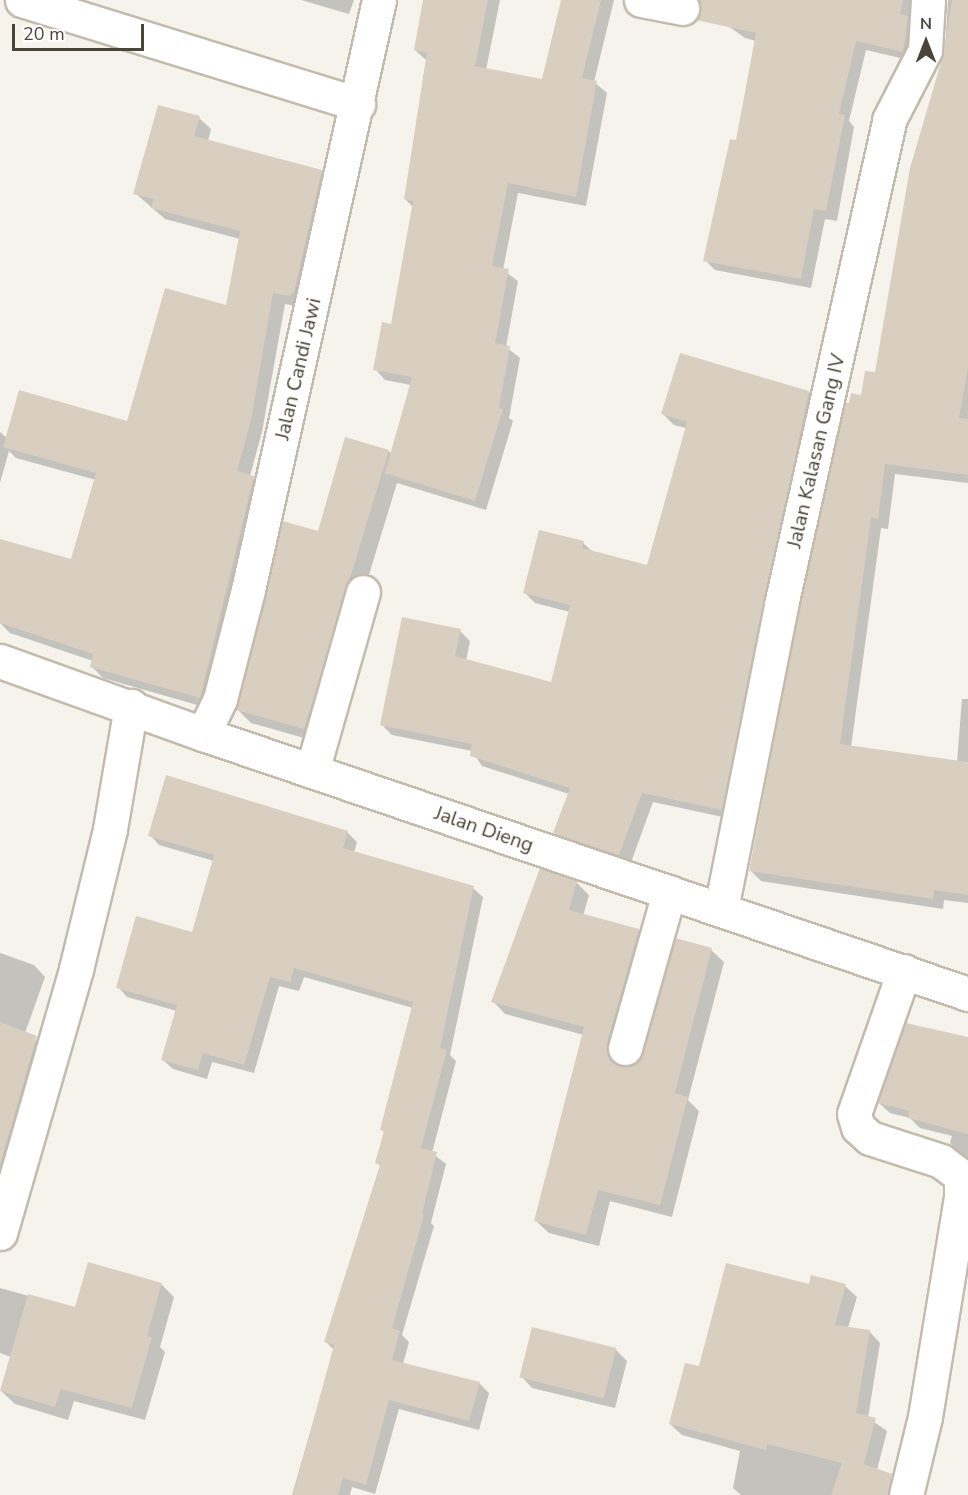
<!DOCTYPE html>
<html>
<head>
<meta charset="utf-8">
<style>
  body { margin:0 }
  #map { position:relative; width:968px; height:1495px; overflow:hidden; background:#f6f3ec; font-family:"Nunito Sans",sans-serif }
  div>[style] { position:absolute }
  .shadow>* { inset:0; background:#0003 }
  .building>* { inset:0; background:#d8cfc1; transform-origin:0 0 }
  .roads { filter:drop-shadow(2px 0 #c2bbae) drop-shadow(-2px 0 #c2bbae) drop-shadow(0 2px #c2bbae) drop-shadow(0 -2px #c2bbae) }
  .street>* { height:33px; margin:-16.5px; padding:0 16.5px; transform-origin:16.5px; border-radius:16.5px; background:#fff }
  span { translate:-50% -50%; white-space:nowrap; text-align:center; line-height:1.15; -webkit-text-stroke:4.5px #fff; paint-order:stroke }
  .street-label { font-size:20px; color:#4b4439 }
  .north { position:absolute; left:896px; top:12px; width:60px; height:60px; -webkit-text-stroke:4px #fff; paint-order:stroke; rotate:0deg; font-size:16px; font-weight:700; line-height:24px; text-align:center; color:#4b4439 }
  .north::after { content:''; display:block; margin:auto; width:21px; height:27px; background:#4b4439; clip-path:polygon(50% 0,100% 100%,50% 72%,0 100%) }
  .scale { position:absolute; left:12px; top:24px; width:132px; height:27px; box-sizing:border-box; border:3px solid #4b4439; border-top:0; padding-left:8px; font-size:18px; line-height:21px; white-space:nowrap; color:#4b4439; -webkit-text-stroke:4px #fff; paint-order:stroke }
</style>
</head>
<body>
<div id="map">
  <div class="shadow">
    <div style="clip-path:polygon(301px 0,354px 0,349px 14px)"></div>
    <div style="clip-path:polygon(424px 0,500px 0,486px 70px,543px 81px,563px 0,614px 0,594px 82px,607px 93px,586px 206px,518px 193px,503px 270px,518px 281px,506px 347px,520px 358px,509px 418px,513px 421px,486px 510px,397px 483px,318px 742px,251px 723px,237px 709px,319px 533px,389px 451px,392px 454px,411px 385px,385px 380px,375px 369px,392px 326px,413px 207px,405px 199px,426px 60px,415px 50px)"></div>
    <div style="clip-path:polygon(699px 0,923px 0,913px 61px,866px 50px,849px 121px,854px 127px,837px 221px,825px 219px,811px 288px,715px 270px,705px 260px,738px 142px,756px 41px,745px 38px,701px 7px)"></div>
    <div style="clip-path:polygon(948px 0,968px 0,968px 483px,895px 474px,888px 529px,881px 528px,851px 747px,957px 762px,962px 699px,968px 699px,968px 903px,944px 900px,943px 909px,761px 881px,751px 871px,850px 405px,863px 396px,876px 374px,945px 52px)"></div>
    <div style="clip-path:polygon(199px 118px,211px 129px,208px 141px,321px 171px,333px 183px,302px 307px,285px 304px,262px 432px,250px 476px,265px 489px,211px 709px,103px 678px,91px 666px,93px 661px,10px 633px,0 623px,0 540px,72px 561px,96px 480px,16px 458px,9px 451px,0 483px,0 432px,7px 438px,128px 423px,228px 307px,240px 239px,165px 219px,135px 193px)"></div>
    <div style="clip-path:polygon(809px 392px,819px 403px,732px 819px,653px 802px,630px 865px,566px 843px,555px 833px,569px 794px,482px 766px,472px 751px,392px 735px,382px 725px,460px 631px,470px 641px,466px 661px,552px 684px,570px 612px,535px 603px,524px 592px,583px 543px,593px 552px,649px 567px,686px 428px,674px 425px,663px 414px)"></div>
    <div style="clip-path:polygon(347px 832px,357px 842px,354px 853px,473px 888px,483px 897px,450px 1055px,456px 1061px,432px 1153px,446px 1164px,431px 1223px,434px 1226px,402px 1335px,409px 1342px,403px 1364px,479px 1383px,489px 1393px,479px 1430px,399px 1409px,375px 1494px,352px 1487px,350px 1495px,292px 1495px,334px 1350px,326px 1342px,381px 1167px,377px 1163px,385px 1133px,381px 1129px,413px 1008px,304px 977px,299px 991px,279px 986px,254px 1073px,212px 1062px,207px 1079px,173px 1069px,163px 1060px,177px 1011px,127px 997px,118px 987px,193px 934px,214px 861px,159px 845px,150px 835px)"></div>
    <div style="clip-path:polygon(576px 882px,589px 895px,583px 916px,638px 930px,651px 943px,619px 1057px,621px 1067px,631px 1067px,644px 1054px,711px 950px,724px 962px,688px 1100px,699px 1111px,672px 1217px,610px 1201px,599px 1246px,549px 1233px,536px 1221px,584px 1035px,505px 1014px,493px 1001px)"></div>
    <div style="clip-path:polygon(0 953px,34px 965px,45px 977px,25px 1033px,48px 1049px,0 1187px)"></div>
    <div style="clip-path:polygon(968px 1041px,968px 1159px,950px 1143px,952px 1136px,920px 1128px,910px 1118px,890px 1113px,879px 1103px)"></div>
    <div style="clip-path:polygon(161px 1284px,174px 1297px,160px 1347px,165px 1352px,145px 1420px,74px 1401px,68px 1420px,15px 1404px,1px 1391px,11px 1357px,0 1353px,0 1288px,76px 1309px)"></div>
    <div style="clip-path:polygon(810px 1286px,845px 1286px,857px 1297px,848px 1328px,869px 1331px,880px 1343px,868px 1418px,887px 1431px,877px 1470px,893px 1483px,889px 1495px,741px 1495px,733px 1488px,740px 1451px,682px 1435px,670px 1424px,700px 1368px)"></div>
    <div style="clip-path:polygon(615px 1349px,627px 1361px,615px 1408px,532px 1388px,521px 1376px)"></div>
  </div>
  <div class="building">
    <div style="clip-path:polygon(423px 0,488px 0,475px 66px,542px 79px,561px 0,601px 0,582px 78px,597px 81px,576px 197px,508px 183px,492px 266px,509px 269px,495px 343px,510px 346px,499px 408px,503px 409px,475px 501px,385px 473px,412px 377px,373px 370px,382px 322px,391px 324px,413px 201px,404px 199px,427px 53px,414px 50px)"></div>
    <div style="clip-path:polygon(699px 0,903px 0,900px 14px,908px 16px,903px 52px,856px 41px,839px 114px,845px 115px,826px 211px,814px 209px,801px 279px,703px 261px,730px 139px,736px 140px,756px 33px,696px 20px,700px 11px)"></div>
    <div style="clip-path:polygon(952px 0,968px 0,968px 367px,959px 418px,968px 419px,968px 475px,885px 464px,878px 519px,871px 518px,840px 744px,968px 762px,968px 895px,934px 890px,933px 899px,749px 871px,799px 609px,845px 402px,849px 403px,851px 393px,861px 395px,865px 371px,875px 372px,910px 168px,944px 52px)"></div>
    <div style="clip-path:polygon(158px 105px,200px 116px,194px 136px,322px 170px,294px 292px,290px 296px,273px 293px,251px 420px,237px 471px,254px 476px,200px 698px,90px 667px,93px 654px,0 623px,0 539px,71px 559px,96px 473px,3px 447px,19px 390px,127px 421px,165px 288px,226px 305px,240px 231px,151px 208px,154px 199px,133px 194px)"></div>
    <div style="clip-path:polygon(680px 353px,809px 391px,722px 810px,642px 793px,619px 855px,553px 833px,570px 788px,470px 756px,472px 744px,380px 725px,402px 617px,461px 629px,455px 656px,551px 682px,570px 605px,523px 593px,539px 530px,584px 541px,582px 548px,647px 565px,687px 422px,661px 414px)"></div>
    <div style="clip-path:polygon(345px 437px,389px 450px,304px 729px,236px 710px,283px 521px,318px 531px)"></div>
    <div style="clip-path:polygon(166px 775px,348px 831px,343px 848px,474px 886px,440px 1048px,447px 1050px,421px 1148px,437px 1152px,422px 1214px,424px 1215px,392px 1328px,400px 1331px,392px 1360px,480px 1382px,469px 1421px,389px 1400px,366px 1485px,343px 1478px,338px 1495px,293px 1495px,334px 1345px,324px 1342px,380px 1165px,375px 1163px,384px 1131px,380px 1130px,413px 1002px,294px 968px,290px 982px,270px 977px,244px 1065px,203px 1053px,198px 1070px,161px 1060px,177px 1005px,116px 988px,136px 916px,192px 932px,214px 855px,148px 836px)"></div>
    <div style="clip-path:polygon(540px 868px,577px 881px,569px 910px,639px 929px,607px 1043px,611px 1061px,619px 1066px,630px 1066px,643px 1053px,675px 938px,712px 948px,675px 1093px,688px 1097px,660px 1205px,598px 1190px,586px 1235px,534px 1221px,584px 1027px,491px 1002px)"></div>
    <div style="clip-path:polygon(0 1022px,37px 1036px,0 1165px)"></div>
    <div style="clip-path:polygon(906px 1023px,968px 1037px,968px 1134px,908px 1118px,909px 1111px,878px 1103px)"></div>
    <div style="clip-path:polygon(88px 1262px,162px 1283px,147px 1336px,152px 1337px,132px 1408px,61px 1389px,55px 1407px,0 1391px,28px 1294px,75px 1307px)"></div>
    <div style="clip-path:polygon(726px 1263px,809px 1284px,811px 1275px,846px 1284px,835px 1325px,870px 1330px,856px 1413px,876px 1418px,864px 1464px,892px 1474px,888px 1495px,831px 1495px,842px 1463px,767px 1444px,766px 1450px,669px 1424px,685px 1363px,699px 1366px)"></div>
    <div style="left:532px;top:1327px;width:87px;height:52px;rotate:14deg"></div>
  </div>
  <div class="roads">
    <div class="street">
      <div style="left:22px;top:0;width:352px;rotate:17.2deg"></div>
      <div style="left:641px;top:0;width:42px;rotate:11deg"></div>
      <div style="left:0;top:661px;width:216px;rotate:19.8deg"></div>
      <div style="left:203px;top:734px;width:808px;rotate:18.77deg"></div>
      <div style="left:203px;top:734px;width:39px;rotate:-64deg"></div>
      <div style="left:220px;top:699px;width:113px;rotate:-75.6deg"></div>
      <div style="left:248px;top:590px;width:604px;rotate:-77.48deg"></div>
      <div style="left:312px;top:771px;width:186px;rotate:-74.1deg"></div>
      <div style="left:721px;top:909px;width:310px;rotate:-78.8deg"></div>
      <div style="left:781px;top:605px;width:497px;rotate:-77.4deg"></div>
      <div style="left:889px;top:120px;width:79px;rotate:-62.8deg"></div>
      <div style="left:925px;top:50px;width:50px;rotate:-86.6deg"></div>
      <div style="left:904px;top:971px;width:151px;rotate:109.3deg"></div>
      <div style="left:854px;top:1114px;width:14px;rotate:73deg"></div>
      <div style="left:858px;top:1127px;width:16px;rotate:43deg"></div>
      <div style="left:870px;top:1138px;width:75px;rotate:17.9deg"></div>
      <div style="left:941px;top:1161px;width:25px;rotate:37deg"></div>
      <div style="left:961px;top:1176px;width:21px;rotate:90deg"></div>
      <div style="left:961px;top:1197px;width:223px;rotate:99.3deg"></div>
      <div style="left:925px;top:1417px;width:80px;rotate:103.7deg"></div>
      <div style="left:625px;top:1048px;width:162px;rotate:-74.2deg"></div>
      <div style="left:0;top:1233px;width:275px;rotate:-73.9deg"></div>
      <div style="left:76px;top:969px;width:144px;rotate:-76.3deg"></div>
      <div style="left:110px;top:829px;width:125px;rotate:-80.3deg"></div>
    </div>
  </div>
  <div class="street-label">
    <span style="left:298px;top:369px;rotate:-77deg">Jalan Candi Jawi</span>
    <span style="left:816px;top:451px;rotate:-77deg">Jalan Kalasan Gang IV</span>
    <span style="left:484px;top:829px;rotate:19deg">Jalan Dieng</span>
  </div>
  <div class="north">N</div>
  <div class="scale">20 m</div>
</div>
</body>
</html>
